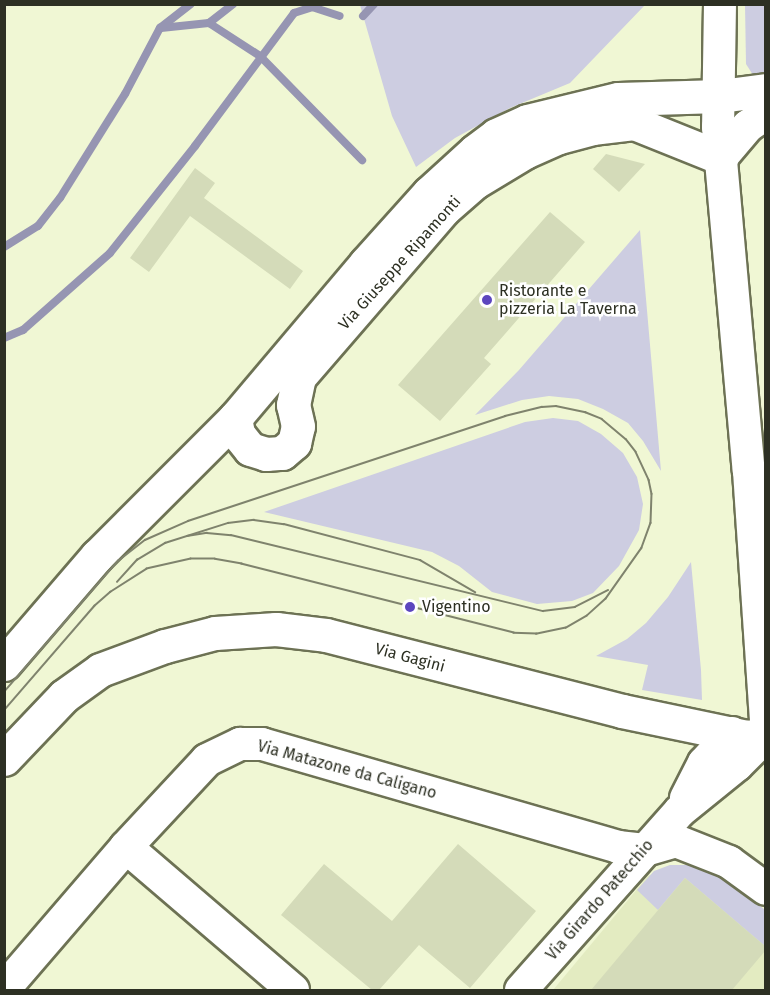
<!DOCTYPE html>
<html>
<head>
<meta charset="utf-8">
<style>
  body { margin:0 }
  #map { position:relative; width:770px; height:995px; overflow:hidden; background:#f0f7d4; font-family:"Fira Sans",sans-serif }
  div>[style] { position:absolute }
  .built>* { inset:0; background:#e3ebc1 }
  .green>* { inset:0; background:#cdcde1 }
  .stream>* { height:8px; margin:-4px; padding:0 4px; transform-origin:4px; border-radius:4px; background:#9695b2 }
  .building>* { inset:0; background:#d4dbb9 }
  .roads { filter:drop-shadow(2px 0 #6d7254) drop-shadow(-2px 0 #6d7254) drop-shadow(0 2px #6d7254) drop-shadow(0 -2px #6d7254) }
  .street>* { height:32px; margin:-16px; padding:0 16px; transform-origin:16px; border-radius:16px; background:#fff }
  .secondary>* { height:33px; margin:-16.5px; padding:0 16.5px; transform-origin:16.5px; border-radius:16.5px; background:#fff }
  .tram>* { height:1.5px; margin:-0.75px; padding:0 0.75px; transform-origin:0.75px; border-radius:0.75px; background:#7f836d }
  .dots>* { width:16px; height:16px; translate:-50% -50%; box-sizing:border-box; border:3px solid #fff; border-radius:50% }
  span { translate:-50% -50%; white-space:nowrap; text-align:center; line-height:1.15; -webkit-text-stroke:5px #fff; paint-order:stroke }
  .street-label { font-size:16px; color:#2d3023 }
  .poi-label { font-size:16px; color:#2d3023 }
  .left { translate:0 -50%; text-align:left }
  .frame { position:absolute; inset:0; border:6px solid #2d3023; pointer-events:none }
</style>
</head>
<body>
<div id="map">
  <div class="built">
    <div style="clip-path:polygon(670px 865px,687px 865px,714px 873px,765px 910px,765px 990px,553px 990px,648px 876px)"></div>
  </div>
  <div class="green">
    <div style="clip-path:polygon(360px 5px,360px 4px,645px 5px,570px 83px,510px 108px,455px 138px,416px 167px,392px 116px)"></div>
    <div style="clip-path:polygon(745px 5px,765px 5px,765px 81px,753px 75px,746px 64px)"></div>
    <div style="clip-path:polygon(640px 230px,661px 471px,643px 441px,628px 423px,603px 409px,578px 399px,549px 396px,522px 400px,475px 415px,519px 370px)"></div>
    <div style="clip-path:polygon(553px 418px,578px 421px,601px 434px,623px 453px,637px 477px,643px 504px,639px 530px,619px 566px,593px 593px,572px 601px,537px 604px,492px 592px,459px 566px,432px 552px,264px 512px,525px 422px)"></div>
    <div style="clip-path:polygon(691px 562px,701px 670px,702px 700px,642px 690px,648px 665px,596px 656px,627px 639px,646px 623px,668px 597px)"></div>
    <div style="clip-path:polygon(670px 865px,687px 865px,714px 873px,732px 882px,765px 910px,765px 946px,685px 878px,658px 910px,637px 890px,654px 871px)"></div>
  </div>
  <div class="stream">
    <div style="left:363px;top:16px;width:16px;rotate:-47deg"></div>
    <div style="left:209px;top:23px;width:61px;rotate:32.9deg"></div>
    <div style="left:260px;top:56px;width:146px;rotate:45.6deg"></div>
    <div style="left:161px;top:28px;width:48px;rotate:-5.9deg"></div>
    <div style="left:209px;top:23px;width:31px;rotate:-38deg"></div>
    <div style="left:4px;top:247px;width:40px;rotate:-32deg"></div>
    <div style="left:38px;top:226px;width:36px;rotate:-52deg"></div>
    <div style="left:60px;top:198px;width:123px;rotate:-58deg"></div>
    <div style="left:125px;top:94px;width:75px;rotate:-62.1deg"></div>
    <div style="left:160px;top:28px;width:39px;rotate:-38deg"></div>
    <div style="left:4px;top:338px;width:21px;rotate:-23deg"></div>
    <div style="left:23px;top:330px;width:116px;rotate:-41.5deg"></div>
    <div style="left:110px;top:253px;width:137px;rotate:-51.5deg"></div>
    <div style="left:195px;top:146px;width:166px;rotate:-53.3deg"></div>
    <div style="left:294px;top:13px;width:19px;rotate:-18deg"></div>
    <div style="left:312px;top:7px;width:29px;rotate:18deg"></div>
  </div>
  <div class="building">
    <div style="clip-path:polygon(606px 154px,645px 164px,619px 192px,593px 169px)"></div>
    <div style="clip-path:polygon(195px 168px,215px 183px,204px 198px,303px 271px,290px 289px,190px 216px,149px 272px,130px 258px)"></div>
    <div style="clip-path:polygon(550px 212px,585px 242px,484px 358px,491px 364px,440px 421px,398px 385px)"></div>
    <div style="clip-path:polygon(458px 844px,536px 911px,470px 988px,419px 945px,379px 990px,372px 990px,281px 915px,324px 864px,392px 921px)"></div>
    <div style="clip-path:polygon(685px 878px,765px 946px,765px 951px,732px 990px,591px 990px)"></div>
  </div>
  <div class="roads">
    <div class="street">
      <div style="left:720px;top:4px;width:123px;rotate:90.9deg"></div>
      <div style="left:718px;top:127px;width:345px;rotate:84.9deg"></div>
      <div style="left:749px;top:471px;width:250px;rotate:86.1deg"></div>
      <div style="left:721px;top:158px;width:42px;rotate:-49.8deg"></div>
      <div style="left:748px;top:126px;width:22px;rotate:-34deg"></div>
      <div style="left:686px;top:798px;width:39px;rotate:-63deg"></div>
      <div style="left:704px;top:763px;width:41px;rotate:-47deg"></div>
      <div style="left:126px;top:847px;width:220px;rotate:40.6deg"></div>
      <div style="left:4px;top:989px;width:187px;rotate:-49.3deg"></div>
      <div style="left:126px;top:847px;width:119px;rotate:-47deg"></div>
      <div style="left:207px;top:760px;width:37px;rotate:-26deg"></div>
      <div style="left:240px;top:744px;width:22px"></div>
      <div style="left:262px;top:744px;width:371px;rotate:16.1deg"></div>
      <div style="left:618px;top:847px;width:27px;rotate:6deg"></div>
      <div style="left:645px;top:850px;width:32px;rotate:-16deg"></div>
      <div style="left:676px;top:841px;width:57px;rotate:21.6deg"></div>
      <div style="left:729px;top:862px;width:46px;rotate:36.1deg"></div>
      <div style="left:521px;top:990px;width:239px;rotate:-48.4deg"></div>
      <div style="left:680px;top:811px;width:73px;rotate:-38.9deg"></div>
      <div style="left:737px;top:765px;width:41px;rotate:-45deg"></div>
    </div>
    <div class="secondary">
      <div style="left:235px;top:418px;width:16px;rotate:79deg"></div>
      <div style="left:238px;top:434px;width:19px;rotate:51deg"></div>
      <div style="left:250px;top:449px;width:17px;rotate:17deg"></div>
      <div style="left:266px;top:454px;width:16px;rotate:-4deg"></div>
      <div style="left:282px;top:453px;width:16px;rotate:-40deg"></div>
      <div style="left:294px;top:443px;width:17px;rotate:-77deg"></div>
      <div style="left:298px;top:426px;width:22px;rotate:-103deg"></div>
      <div style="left:293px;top:405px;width:29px;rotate:-78deg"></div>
      <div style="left:299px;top:377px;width:222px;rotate:-49.2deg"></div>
      <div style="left:444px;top:209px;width:41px;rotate:-41.1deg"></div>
      <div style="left:475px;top:182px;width:58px;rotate:-31deg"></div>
      <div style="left:525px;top:152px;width:37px;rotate:-24deg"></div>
      <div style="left:559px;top:137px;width:34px;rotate:-15deg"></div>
      <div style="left:592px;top:128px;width:42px;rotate:-6.8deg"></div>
      <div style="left:634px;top:123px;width:94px;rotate:21.9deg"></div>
      <div style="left:4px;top:664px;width:143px;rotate:-49.3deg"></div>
      <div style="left:97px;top:556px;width:195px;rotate:-45deg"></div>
      <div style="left:235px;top:418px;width:202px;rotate:-49.8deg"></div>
      <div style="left:365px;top:264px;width:96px;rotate:-48deg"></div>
      <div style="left:429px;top:193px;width:62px;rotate:-42.4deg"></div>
      <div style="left:475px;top:151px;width:26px;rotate:-37deg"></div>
      <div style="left:496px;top:135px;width:34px;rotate:-24deg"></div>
      <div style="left:527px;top:121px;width:94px;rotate:-13.6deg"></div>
      <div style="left:618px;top:99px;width:102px;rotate:-1.7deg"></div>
      <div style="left:720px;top:96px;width:46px;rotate:-7.4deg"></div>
      <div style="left:4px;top:759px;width:87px;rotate:-46.4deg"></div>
      <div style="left:64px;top:696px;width:44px;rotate:-35.8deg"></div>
      <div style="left:100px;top:670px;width:69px;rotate:-20.3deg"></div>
      <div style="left:165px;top:646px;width:52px;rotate:-14.6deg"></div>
      <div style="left:215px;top:633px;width:61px;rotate:-3.8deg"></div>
      <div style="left:276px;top:629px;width:50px;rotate:6.8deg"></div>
      <div style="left:326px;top:635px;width:306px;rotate:14.4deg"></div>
      <div style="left:622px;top:711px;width:127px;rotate:11.8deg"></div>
      <div style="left:746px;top:737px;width:20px;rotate:-6deg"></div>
    </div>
  </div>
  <div class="tram">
    <div style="left:187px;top:536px;width:20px;rotate:-9deg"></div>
    <div style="left:207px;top:533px;width:24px;rotate:5deg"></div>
    <div style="left:231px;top:535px;width:321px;rotate:13.7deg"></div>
    <div style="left:543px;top:611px;width:32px;rotate:-7deg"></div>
    <div style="left:575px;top:607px;width:37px;rotate:-27deg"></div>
    <div style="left:117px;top:582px;width:30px;rotate:-48deg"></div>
    <div style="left:137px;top:560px;width:33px;rotate:-31deg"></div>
    <div style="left:165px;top:543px;width:66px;rotate:-17.6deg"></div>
    <div style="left:228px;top:523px;width:26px;rotate:-7deg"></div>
    <div style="left:254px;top:520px;width:30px;rotate:8deg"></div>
    <div style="left:284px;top:524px;width:141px;rotate:14.8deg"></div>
    <div style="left:420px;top:560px;width:64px;rotate:30.2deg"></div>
    <div style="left:4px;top:692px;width:174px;rotate:-49deg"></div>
    <div style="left:118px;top:561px;width:34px;rotate:-38deg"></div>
    <div style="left:145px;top:540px;width:47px;rotate:-23.8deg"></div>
    <div style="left:188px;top:521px;width:334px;rotate:-18.3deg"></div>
    <div style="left:505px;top:416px;width:38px;rotate:-14deg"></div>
    <div style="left:542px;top:407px;width:14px;rotate:-4deg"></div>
    <div style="left:556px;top:406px;width:30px;rotate:12deg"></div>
    <div style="left:585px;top:412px;width:18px;rotate:22deg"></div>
    <div style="left:602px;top:419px;width:31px;rotate:40deg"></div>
    <div style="left:626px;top:439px;width:16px;rotate:52deg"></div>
    <div style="left:636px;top:452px;width:31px;rotate:65deg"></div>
    <div style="left:649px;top:480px;width:14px;rotate:78deg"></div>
    <div style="left:652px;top:494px;width:29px;rotate:92deg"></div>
    <div style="left:651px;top:523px;width:27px;rotate:110deg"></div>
    <div style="left:642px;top:548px;width:62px;rotate:125.2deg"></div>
    <div style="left:606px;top:599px;width:25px;rotate:138deg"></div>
    <div style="left:587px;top:616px;width:24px;rotate:150deg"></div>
    <div style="left:566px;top:628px;width:30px;rotate:168deg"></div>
    <div style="left:537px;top:634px;width:23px;rotate:-178deg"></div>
    <div style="left:514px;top:633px;width:281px;rotate:-165.8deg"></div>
    <div style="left:242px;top:564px;width:27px;rotate:-170deg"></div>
    <div style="left:215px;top:559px;width:24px;rotate:180deg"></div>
    <div style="left:191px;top:559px;width:45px;rotate:167.2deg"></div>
    <div style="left:147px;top:569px;width:43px;rotate:147.4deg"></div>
    <div style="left:111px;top:592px;width:21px;rotate:139deg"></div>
    <div style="left:95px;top:606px;width:139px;rotate:130.9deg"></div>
  </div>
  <div class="dots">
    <div style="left:487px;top:300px;background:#5c46be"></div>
    <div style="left:410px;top:607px;background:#5c46be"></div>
  </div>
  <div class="street-label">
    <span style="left:400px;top:263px;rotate:-48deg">Via Giuseppe Ripamonti</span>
    <span style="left:410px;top:658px;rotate:15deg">Via Gagini</span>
    <span style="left:347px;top:770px;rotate:15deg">Via Matazone da Caligano</span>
    <span style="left:600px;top:900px;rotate:-49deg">Via Girardo Patecchio</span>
  </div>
  <div class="poi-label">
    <span class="left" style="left:499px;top:300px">Ristorante e<br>pizzeria La Taverna</span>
    <span class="left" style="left:422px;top:607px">Vigentino</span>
  </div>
  <div class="frame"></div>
</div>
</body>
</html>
